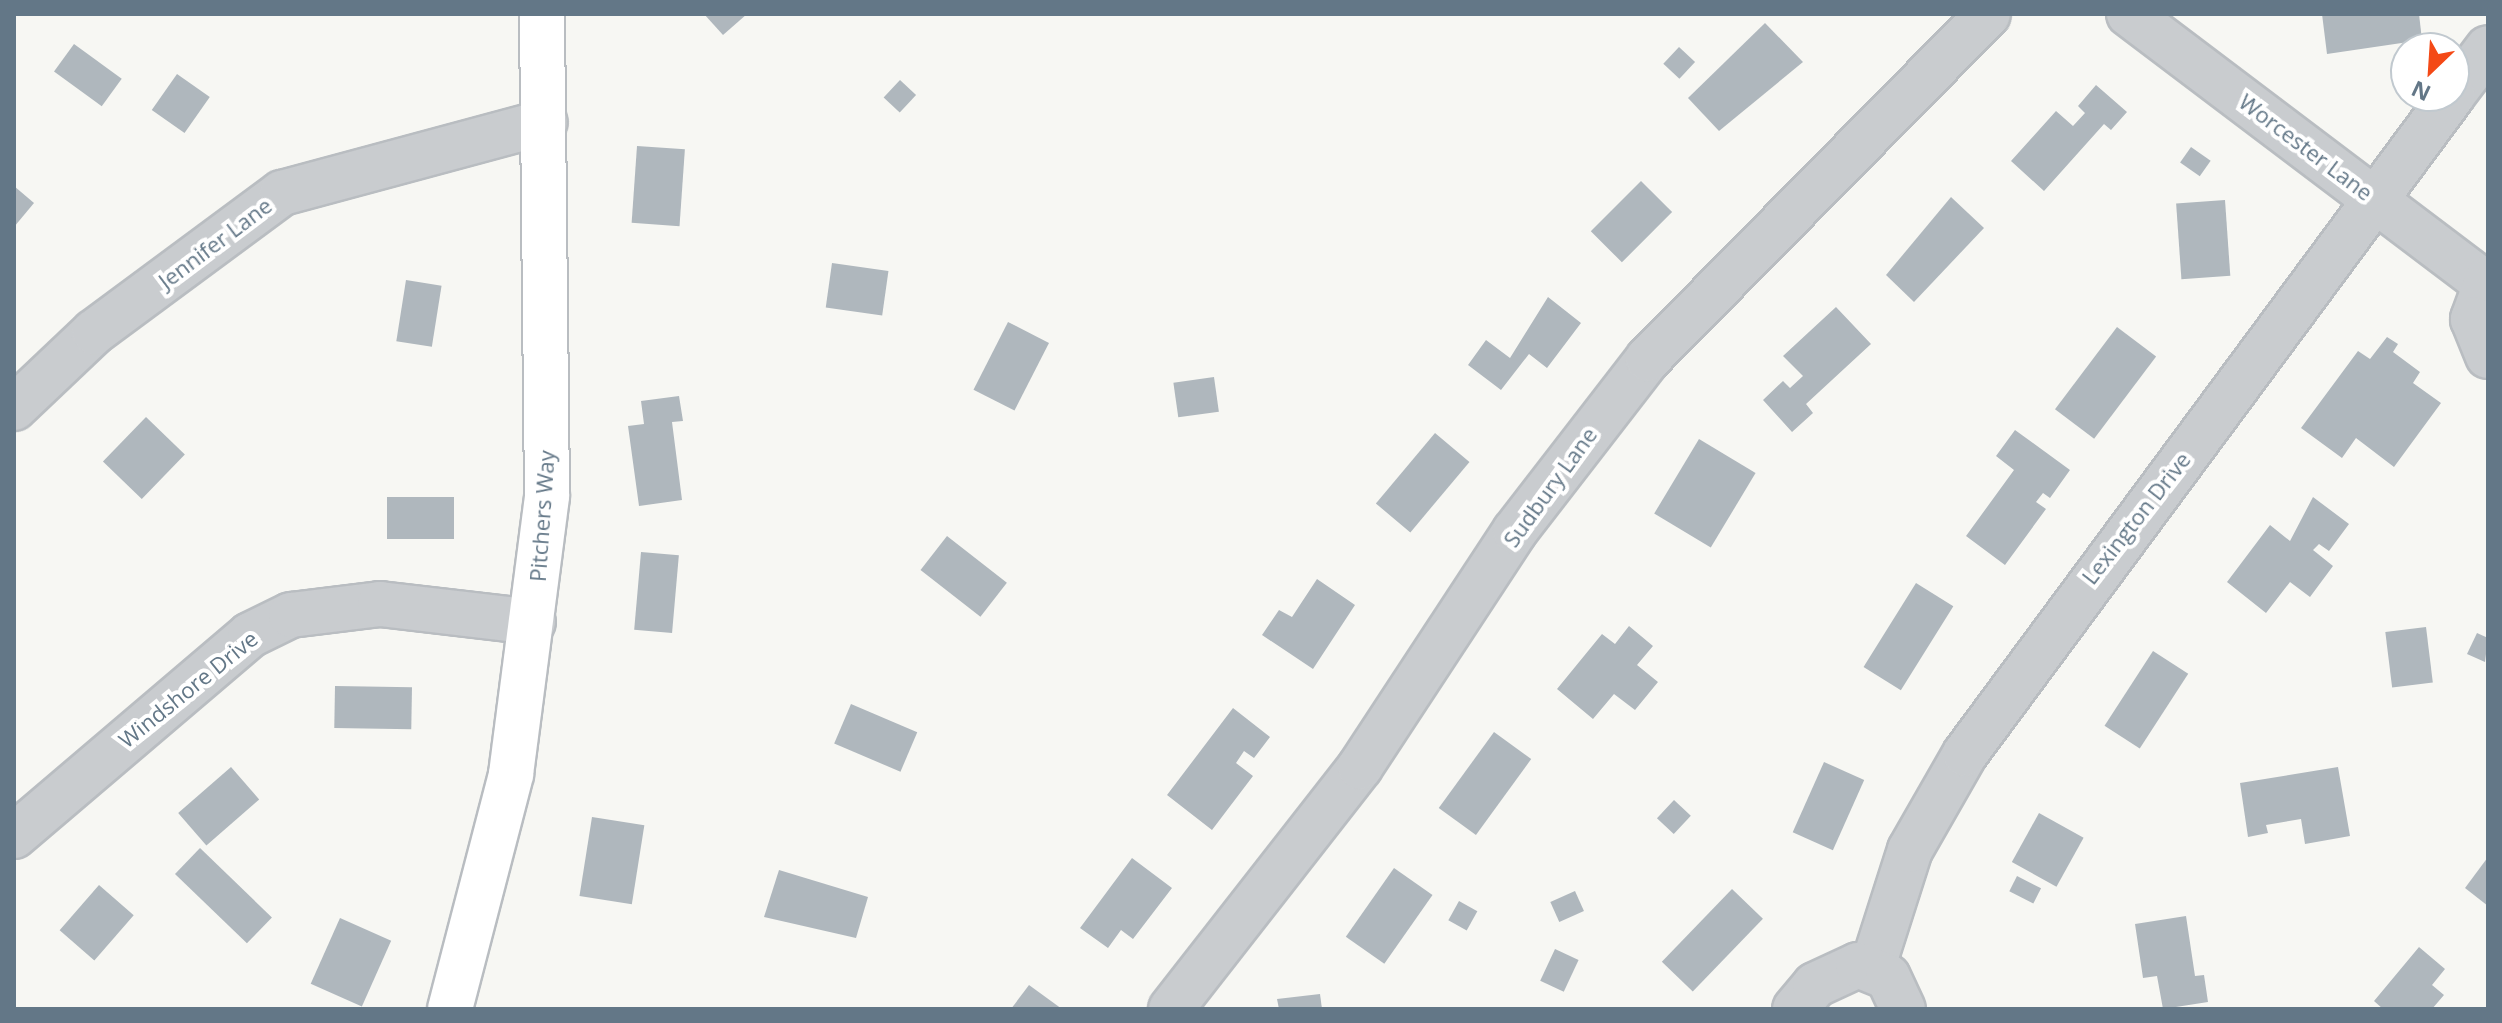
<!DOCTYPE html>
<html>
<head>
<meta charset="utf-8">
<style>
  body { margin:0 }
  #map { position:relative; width:2502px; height:1023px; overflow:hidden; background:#f7f7f3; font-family:"Open Sans",sans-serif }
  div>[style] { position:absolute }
  .building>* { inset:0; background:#afb7bd; transform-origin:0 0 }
  .roads { filter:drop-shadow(2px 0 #b9bdc1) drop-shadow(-2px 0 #b9bdc1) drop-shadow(0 2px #b9bdc1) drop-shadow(0 -2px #b9bdc1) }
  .minor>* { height:44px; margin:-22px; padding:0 22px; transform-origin:22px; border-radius:22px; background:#c9cccf }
  .major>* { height:44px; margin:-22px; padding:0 22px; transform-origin:22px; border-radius:22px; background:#fff }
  span { translate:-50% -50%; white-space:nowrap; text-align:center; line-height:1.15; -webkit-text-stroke:8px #fff; paint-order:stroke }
  .street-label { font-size:22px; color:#637787 }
  .frame { position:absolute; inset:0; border:16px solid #637787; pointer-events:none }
  .north { position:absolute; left:2390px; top:32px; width:80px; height:80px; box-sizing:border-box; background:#fff; border:2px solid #c1c9cf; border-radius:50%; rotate:205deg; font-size:22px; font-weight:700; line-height:32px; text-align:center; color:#637787 }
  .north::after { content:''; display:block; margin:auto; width:28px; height:36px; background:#f44916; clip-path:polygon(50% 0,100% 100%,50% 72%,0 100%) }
</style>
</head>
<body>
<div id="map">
  <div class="building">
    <div style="clip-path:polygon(704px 14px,747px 14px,723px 35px)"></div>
    <div style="clip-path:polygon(2322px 14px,2419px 14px,2422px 40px,2327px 54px)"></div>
    <div style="clip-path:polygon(1765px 23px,1803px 62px,1719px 131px,1688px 98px)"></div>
    <div style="left:74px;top:44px;width:59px;height:34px;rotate:36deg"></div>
    <div style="left:1679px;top:47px;width:22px;height:23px;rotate:43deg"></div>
    <div style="left:177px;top:74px;width:40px;height:44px;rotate:35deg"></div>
    <div style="left:900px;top:80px;width:22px;height:24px;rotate:43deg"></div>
    <div style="clip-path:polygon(2096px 85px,2127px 112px,2111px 130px,2104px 124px,2044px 191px,2011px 161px,2056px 111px,2073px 126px,2085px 113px,2078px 106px)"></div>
    <div style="left:637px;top:146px;width:48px;height:77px;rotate:4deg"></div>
    <div style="left:2191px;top:147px;width:24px;height:19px;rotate:35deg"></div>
    <div style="left:1641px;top:181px;width:44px;height:71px;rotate:45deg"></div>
    <div style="clip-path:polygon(14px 186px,34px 203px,14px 227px)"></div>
    <div style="clip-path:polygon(1951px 197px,1984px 228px,1914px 302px,1886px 275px)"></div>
    <div style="left:2225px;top:200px;width:76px;height:49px;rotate:86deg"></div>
    <div style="left:832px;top:263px;width:57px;height:45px;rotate:8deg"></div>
    <div style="left:406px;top:280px;width:36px;height:62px;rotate:9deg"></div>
    <div style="clip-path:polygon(1548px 297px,1581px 323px,1547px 368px,1529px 354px,1501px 390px,1468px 365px,1486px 340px,1510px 358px)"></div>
    <div style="clip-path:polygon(1836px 307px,1871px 344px,1806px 404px,1813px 413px,1792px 432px,1763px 400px,1783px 381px,1790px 388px,1803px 376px,1783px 356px)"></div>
    <div style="left:1008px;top:322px;width:46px;height:76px;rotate:27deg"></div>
    <div style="left:2117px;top:327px;width:49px;height:103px;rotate:37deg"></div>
    <div style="clip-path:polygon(2387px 337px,2398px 344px,2393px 352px,2420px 372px,2413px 383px,2441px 403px,2394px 467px,2356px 438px,2342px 458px,2301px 428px,2358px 351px,2370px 359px)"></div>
    <div style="left:1214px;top:377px;width:35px;height:41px;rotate:82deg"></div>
    <div style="clip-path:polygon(679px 396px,683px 421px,672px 422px,682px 500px,639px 506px,628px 426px,644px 424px,641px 401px)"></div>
    <div style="left:146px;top:417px;width:54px;height:62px;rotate:44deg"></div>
    <div style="clip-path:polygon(2015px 430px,2070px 470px,2050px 498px,2043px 493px,2036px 502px,2046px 509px,2005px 565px,1966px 536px,2014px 470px,1996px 456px)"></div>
    <div style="left:1435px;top:433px;width:45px;height:92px;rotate:40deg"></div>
    <div style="left:1699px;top:439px;width:66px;height:87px;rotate:31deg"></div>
    <div style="left:387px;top:497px;width:67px;height:42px"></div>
    <div style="clip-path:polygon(2313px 497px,2349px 524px,2329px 551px,2319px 544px,2313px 550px,2333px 566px,2310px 597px,2290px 582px,2266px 613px,2227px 582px,2270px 525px,2290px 541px)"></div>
    <div style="left:947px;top:536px;width:76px;height:43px;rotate:38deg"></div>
    <div style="left:641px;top:552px;width:38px;height:78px;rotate:5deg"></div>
    <div style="clip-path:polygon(1317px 579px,1355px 605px,1313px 669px,1262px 635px,1279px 610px,1292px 617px)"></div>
    <div style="left:1916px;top:583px;width:44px;height:99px;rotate:32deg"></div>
    <div style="clip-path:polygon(1629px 626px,1653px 646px,1637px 665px,1658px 682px,1635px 710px,1614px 694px,1593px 719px,1557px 689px,1602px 634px,1615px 644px)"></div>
    <div style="left:2426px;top:627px;width:56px;height:41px;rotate:83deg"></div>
    <div style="clip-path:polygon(2477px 633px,2488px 638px,2485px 662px,2467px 654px)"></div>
    <div style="left:2153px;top:651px;width:42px;height:89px;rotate:33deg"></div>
    <div style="left:335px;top:686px;width:77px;height:42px;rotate:1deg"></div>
    <div style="left:851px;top:704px;width:72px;height:43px;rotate:23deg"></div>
    <div style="clip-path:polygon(1233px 708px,1270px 737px,1254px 758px,1244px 751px,1236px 763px,1253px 776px,1212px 830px,1167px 795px)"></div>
    <div style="left:1494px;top:732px;width:46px;height:94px;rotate:36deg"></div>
    <div style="left:1824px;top:762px;width:44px;height:77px;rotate:24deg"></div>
    <div style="left:231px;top:767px;width:43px;height:70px;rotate:49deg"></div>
    <div style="clip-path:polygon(2338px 767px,2350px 836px,2305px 844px,2301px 819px,2266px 825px,2268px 833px,2248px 837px,2240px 783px)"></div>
    <div style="left:1674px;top:800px;width:23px;height:25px;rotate:43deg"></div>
    <div style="left:2039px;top:813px;width:51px;height:56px;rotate:29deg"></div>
    <div style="left:592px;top:817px;width:53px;height:80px;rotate:9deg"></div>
    <div style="left:200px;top:848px;width:100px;height:36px;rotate:44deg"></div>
    <div style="clip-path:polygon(2488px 857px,2488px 906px,2465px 888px)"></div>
    <div style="clip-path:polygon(1132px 858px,1172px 888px,1133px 939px,1121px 930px,1108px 948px,1080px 928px)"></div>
    <div style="left:1394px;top:868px;width:47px;height:84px;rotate:35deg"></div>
    <div style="clip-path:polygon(779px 870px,868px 897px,856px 938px,764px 917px)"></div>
    <div style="left:2017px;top:876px;width:27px;height:17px;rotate:27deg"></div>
    <div style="left:99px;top:885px;width:46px;height:60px;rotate:41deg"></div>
    <div style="left:1732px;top:889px;width:43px;height:101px;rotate:44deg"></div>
    <div style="left:1575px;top:891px;width:22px;height:27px;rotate:66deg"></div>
    <div style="left:1459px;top:901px;width:21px;height:22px;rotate:29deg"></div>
    <div style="clip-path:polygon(2186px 916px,2195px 976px,2204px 975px,2208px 1002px,2163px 1009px,2157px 976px,2143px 978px,2135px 924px)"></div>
    <div style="left:340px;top:918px;width:56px;height:72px;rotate:24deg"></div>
    <div style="clip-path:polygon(2419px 947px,2445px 969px,2432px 985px,2444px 995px,2432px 1009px,2383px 1009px,2374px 1001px)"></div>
    <div style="left:1555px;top:949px;width:26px;height:35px;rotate:25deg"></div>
    <div style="clip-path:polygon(1029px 985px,1062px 1009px,1011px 1009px)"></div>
    <div style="clip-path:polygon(1320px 994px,1322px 1009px,1279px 1009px,1277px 999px)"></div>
  </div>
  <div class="roads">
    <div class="minor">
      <div style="left:2129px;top:14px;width:444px;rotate:37.1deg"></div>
      <div style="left:2454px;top:93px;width:56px;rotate:-52.9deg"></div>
      <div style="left:2488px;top:278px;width:44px;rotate:110.1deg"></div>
      <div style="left:2473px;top:319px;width:40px;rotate:68deg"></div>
      <div style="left:14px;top:408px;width:110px;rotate:-43.5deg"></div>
      <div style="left:94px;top:332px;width:234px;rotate:-36.5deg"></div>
      <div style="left:282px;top:193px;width:272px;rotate:-15.1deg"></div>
      <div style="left:14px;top:836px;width:310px;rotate:-40.4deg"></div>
      <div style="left:250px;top:635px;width:46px;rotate:-26deg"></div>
      <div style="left:291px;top:615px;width:90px;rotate:-7deg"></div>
      <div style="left:380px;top:604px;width:154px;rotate:6.7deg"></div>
      <div style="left:1872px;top:969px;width:125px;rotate:-72.3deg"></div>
      <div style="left:1910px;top:850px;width:111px;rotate:-60.2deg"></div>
      <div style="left:1965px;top:754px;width:819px;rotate:-53.49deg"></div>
      <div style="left:1171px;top:1009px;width:307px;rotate:-52deg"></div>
      <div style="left:1360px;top:767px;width:282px;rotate:-56.7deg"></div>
      <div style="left:1515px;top:531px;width:217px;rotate:-52.3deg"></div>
      <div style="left:1648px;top:359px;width:484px;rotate:-45.4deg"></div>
      <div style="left:1795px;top:1009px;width:31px;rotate:-50deg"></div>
      <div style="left:1815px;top:985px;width:47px;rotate:-24.9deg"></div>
      <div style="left:1858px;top:965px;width:32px;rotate:22deg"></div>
      <div style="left:1888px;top:977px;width:35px;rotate:65deg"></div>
    </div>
    <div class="major">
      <div style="left:450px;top:1009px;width:243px;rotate:-75.4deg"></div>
      <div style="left:511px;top:774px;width:280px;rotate:-82.6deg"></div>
      <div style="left:547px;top:496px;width:482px;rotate:-90.6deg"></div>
    </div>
  </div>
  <div class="street-label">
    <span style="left:2306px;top:147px;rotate:37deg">Worcester Lane</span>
    <span style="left:215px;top:243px;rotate:-37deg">Jennifer Lane</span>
    <span style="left:1550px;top:487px;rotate:-54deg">Sudbury Lane</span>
    <span style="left:542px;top:516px;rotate:-86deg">Pitchers Way</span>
    <span style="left:2136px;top:518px;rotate:-52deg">Lexington Drive</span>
    <span style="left:188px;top:689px;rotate:-39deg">Windshore Drive</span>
  </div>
  <div class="frame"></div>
  <div class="north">N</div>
</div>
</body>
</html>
